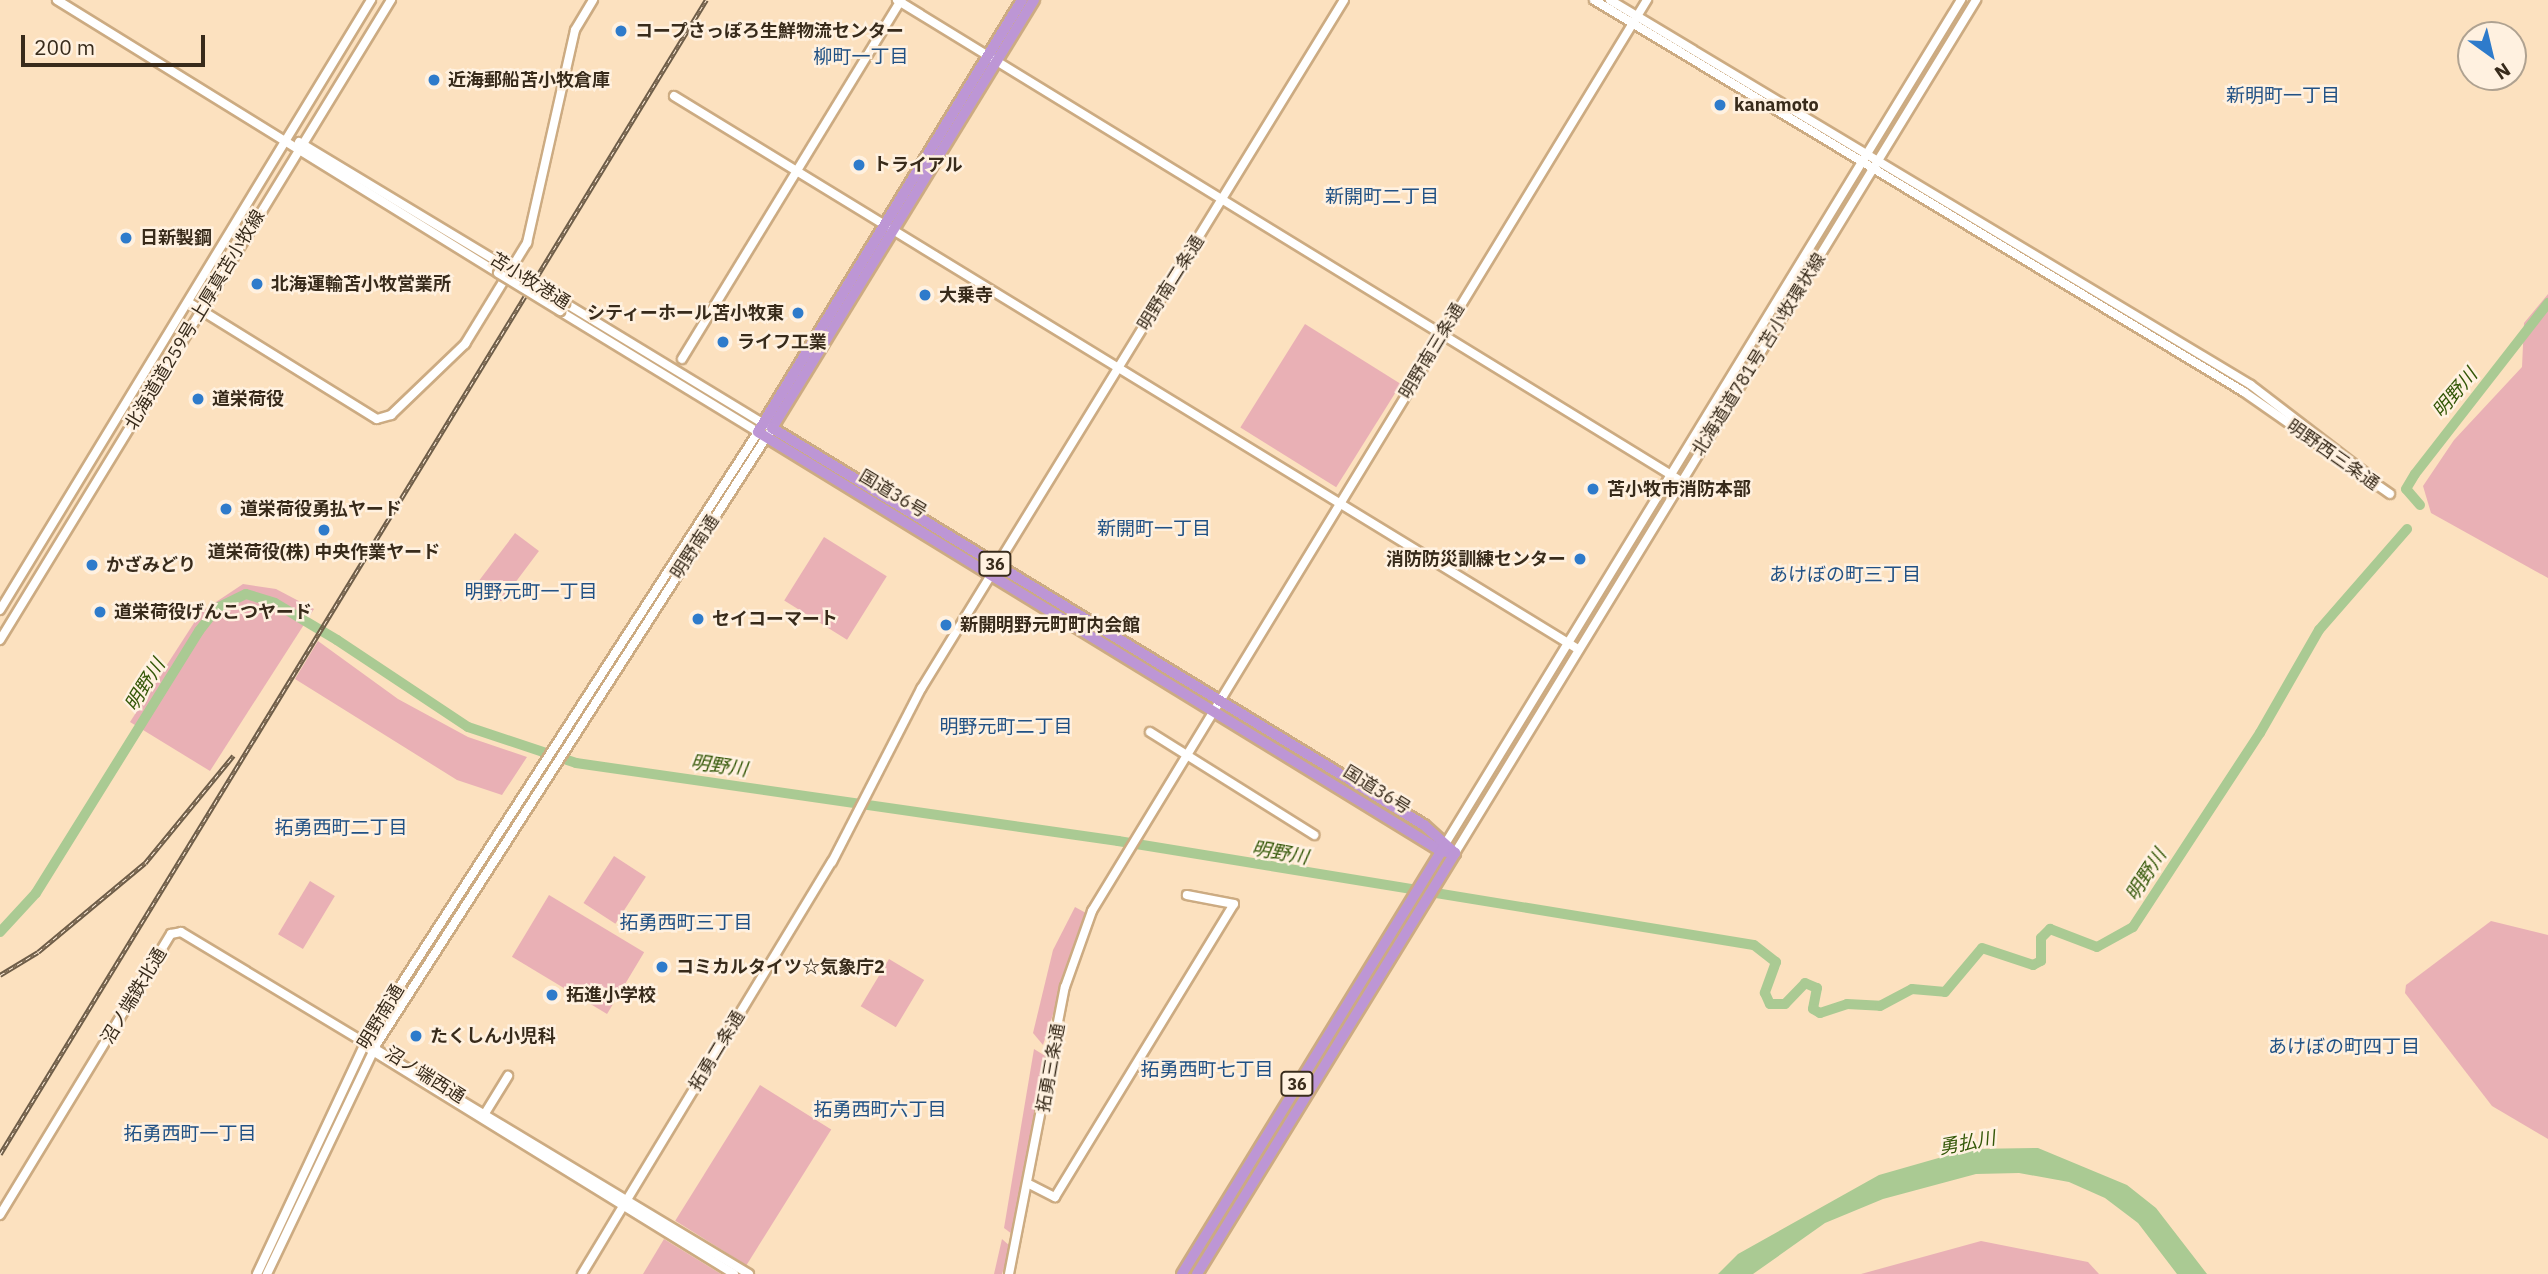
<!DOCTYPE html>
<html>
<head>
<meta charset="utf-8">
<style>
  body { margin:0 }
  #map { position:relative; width:2548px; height:1274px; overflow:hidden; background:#fce1bf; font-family:"IBM Plex Sans","Noto Sans JP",sans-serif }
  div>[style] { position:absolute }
  .green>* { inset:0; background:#e9b0b5; transform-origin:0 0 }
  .water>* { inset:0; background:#aaca93 }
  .river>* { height:10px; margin:-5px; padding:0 5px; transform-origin:5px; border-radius:5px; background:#aaca93 }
  .roads { filter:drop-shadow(2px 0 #ccab82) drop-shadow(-2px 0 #ccab82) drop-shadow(0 2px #ccab82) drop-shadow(0 -2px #ccab82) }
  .secondary>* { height:8px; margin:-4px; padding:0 4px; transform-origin:4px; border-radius:4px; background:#fff }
  .highway>* { height:10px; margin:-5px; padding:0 5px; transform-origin:5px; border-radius:5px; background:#bd96d5 }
  .rail>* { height:4.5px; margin-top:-2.25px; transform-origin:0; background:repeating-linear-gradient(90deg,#fff1e0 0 5px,#6e5d48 0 10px); box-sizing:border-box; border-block:2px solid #6e5d48 }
  .bridges { filter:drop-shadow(2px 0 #ccab82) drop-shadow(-2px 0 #ccab82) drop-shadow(0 2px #ccab82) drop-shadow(0 -2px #ccab82) }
  .secondary-bridge>* { height:8px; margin:-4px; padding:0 4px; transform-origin:4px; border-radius:4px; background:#fff }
  .dots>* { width:19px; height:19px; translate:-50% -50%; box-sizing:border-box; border:4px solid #fff1e0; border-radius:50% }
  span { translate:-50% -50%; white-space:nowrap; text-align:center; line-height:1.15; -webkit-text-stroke:5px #fff1e0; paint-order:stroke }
  .shield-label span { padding:2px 5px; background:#fff1e0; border:2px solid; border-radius:5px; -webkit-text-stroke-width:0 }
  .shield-label { font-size:16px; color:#382b1b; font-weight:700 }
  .poi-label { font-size:18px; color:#382b1b; font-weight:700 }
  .left { translate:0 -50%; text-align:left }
  .right { translate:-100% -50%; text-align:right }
  .street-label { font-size:18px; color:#382b1b }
  .neighbourhood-label { font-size:19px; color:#215184 }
  .water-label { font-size:19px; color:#335707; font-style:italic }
  .north { position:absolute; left:2457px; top:21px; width:70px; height:70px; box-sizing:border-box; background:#fff1e0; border:2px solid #afa291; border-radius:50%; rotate:146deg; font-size:19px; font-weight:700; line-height:28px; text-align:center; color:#382b1b }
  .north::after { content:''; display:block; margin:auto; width:24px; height:32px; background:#2e7bcb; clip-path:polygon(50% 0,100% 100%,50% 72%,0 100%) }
  .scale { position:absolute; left:21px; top:35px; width:184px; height:32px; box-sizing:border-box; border:4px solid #382b1b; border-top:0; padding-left:9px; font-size:21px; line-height:24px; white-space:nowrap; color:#382b1b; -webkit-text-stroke:5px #fff1e0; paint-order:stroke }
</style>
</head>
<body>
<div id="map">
  <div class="green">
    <div style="clip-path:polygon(2548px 294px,2548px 578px,2431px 513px,2423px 486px,2454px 440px,2522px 367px,2524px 323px)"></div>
    <div style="left:1305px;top:324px;width:113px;height:122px;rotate:32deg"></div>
    <div style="left:515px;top:533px;width:30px;height:63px;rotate:37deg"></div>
    <div style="left:824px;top:537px;width:74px;height:75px;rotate:32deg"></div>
    <div style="clip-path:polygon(243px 584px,276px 589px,314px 609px,210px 771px,130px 722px,201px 612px)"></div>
    <div style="clip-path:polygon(318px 641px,398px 699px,468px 737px,527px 757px,502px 795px,457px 780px,295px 679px)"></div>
    <div style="left:614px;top:856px;width:38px;height:56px;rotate:33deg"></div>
    <div style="left:310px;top:881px;width:29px;height:62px;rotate:31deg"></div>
    <div style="left:549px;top:895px;width:111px;height:72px;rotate:31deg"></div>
    <div style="clip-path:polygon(1075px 907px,1086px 913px,1043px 1045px,1033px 1033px,1053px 950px)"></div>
    <div style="clip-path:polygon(2491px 921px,2548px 935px,2548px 1139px,2492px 1106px,2405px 993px,2406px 985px)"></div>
    <div style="left:889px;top:959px;width:41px;height:55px;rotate:31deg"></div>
    <div style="clip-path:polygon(1034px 1049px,1047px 1057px,1029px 1177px,1012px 1234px,1004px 1228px)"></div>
    <div style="left:760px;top:1085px;width:84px;height:160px;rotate:32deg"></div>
    <div style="clip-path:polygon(664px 1239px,721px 1274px,643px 1274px)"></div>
    <div style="clip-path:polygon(1002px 1239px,1011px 1247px,1002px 1274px,994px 1274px)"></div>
    <div style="clip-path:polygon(1981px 1241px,2088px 1262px,2099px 1274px,1861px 1274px)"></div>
  </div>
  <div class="water">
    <div style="clip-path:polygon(2038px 1148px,2127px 1185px,2156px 1208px,2207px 1274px,2177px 1274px,2138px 1223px,2105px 1198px,2069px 1182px,2019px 1173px,1976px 1174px,1883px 1199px,1825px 1223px,1753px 1274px,1718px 1274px,1738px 1254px,1879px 1175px,1970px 1149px)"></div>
  </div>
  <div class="river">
    <div style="left:2420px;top:505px;width:21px;rotate:-131deg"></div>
    <div style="left:2406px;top:489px;width:17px;rotate:-59deg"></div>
    <div style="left:2415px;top:474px;width:217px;rotate:-52.1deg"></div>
    <div style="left:0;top:932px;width:53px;rotate:-47.3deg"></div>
    <div style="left:36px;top:893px;width:309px;rotate:-58.1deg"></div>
    <div style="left:199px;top:631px;width:29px;rotate:-52deg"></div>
    <div style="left:217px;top:608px;width:32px;rotate:-26deg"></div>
    <div style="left:246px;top:594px;width:30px;rotate:17deg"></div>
    <div style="left:275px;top:603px;width:72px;rotate:30.8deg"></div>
    <div style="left:337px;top:640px;width:157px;rotate:33.6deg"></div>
    <div style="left:468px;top:727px;width:114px;rotate:18.4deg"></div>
    <div style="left:576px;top:763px;width:548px;rotate:8.19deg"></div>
    <div style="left:1118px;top:841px;width:644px;rotate:9.29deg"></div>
    <div style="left:1754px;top:945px;width:28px;rotate:38deg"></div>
    <div style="left:1776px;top:962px;width:33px;rotate:110deg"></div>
    <div style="left:1765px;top:993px;width:12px;rotate:66deg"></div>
    <div style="left:1770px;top:1004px;width:15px"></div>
    <div style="left:1785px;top:1004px;width:29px;rotate:-46deg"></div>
    <div style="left:1805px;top:983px;width:13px;rotate:23deg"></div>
    <div style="left:1817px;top:988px;width:21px;rotate:101deg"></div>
    <div style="left:1813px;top:1009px;width:8px;rotate:30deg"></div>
    <div style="left:1820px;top:1013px;width:28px;rotate:-18deg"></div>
    <div style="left:1847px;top:1004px;width:33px;rotate:3deg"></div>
    <div style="left:1880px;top:1006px;width:36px;rotate:-28deg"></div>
    <div style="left:1912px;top:989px;width:33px;rotate:5deg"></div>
    <div style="left:1945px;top:992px;width:57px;rotate:-49.9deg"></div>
    <div style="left:1982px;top:948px;width:54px;rotate:18.4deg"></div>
    <div style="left:2033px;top:965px;width:9px;rotate:-27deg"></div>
    <div style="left:2041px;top:961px;width:23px;rotate:-90deg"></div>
    <div style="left:2041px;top:938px;width:13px;rotate:-45deg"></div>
    <div style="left:2050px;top:929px;width:50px;rotate:21deg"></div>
    <div style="left:2097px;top:947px;width:41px;rotate:-29.1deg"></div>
    <div style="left:2133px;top:927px;width:232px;rotate:-56.8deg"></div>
    <div style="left:2260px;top:733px;width:119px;rotate:-60.2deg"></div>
    <div style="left:2319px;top:630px;width:134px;rotate:-48.9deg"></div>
  </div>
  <div class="roads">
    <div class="secondary">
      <div style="left:57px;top:0;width:519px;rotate:31.76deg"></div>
      <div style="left:897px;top:0;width:920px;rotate:31.53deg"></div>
      <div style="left:1594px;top:0;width:759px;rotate:31.09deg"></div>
      <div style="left:2244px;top:392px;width:178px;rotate:34.9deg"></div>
      <div style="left:1610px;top:0;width:748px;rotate:30.99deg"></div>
      <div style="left:2251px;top:385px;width:153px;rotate:37.5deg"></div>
      <div style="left:674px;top:96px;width:1060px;rotate:31.46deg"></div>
      <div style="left:299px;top:142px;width:238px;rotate:31.1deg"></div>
      <div style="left:188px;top:302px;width:222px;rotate:31.8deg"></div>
      <div style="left:377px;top:419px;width:15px;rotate:-16deg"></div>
      <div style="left:391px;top:415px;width:103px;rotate:-43.8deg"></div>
      <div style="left:465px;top:344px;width:119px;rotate:-58.5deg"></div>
      <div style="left:527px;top:243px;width:218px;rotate:-77.3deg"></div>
      <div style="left:575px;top:30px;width:35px;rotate:-59deg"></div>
      <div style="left:565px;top:303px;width:235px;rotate:31.3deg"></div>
      <div style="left:682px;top:359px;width:421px;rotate:-58.6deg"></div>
      <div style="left:0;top:610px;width:714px;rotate:-58.69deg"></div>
      <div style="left:0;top:640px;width:750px;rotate:-58.58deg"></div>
      <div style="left:1150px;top:732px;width:194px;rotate:32.1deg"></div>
      <div style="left:1447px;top:841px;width:986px;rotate:-58.57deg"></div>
      <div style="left:1455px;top:853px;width:1000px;rotate:-58.58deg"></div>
      <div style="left:368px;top:1048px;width:430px;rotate:31.7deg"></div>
      <div style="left:484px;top:1115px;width:46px;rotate:-58.4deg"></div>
      <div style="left:1031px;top:1185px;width:27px;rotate:27deg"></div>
      <div style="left:1055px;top:1197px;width:343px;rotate:-58.6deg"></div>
      <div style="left:1234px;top:904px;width:48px;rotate:-169.2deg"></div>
      <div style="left:0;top:1215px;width:329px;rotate:-58.7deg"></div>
      <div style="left:171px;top:934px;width:10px;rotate:-11deg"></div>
      <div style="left:181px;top:932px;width:663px;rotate:31.05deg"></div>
      <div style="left:257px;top:1274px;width:268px;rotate:-64.9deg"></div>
      <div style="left:371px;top:1031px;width:713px;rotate:-57.13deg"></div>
      <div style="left:758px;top:432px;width:232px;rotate:-148.6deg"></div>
      <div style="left:267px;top:1274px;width:254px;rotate:-64.5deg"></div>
      <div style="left:376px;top:1045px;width:727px;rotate:-57.29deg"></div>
      <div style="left:582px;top:1274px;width:482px;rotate:-58.8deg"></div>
      <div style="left:832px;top:862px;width:195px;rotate:-62.8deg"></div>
      <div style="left:921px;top:689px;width:808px;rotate:-58.45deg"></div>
      <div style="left:1009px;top:1274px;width:292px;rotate:-79deg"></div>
      <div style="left:1065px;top:987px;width:81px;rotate:-70.4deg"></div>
      <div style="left:1092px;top:911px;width:1067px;rotate:-58.65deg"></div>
    </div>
    <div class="highway">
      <div style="left:1022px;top:0;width:506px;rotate:121.43deg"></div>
      <div style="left:758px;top:432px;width:801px;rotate:31.53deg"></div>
      <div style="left:1441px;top:851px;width:14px;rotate:8deg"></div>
      <div style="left:1034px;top:0;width:502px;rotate:121.47deg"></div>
      <div style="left:772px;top:428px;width:763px;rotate:31.34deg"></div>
      <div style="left:1424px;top:825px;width:42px;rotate:42.1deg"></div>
      <div style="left:1182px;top:1274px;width:501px;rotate:-58.47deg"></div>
      <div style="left:1197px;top:1274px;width:494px;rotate:-58.5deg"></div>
    </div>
  </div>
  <div class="rail">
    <div style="left:0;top:975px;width:44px;rotate:-31.2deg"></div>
    <div style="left:38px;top:952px;width:139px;rotate:-39.8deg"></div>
    <div style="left:145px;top:863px;width:139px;rotate:-50.6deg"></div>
    <div style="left:0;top:1154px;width:1353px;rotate:-58.54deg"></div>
  </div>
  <div class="bridges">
    <div class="secondary-bridge">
      <div style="left:503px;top:265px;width:73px;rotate:31.5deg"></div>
      <div style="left:498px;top:273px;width:73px;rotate:31.5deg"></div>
    </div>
  </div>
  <div class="dots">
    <div style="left:621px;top:31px;background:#2e7bcb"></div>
    <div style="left:434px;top:80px;background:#2e7bcb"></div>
    <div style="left:1720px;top:105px;background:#2e7bcb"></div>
    <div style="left:859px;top:165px;background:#2e7bcb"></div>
    <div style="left:126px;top:238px;background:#2e7bcb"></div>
    <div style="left:257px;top:284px;background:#2e7bcb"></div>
    <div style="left:925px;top:295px;background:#2e7bcb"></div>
    <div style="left:798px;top:313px;background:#2e7bcb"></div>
    <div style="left:723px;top:342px;background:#2e7bcb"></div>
    <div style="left:198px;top:399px;background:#2e7bcb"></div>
    <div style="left:1593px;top:489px;background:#2e7bcb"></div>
    <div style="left:226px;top:509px;background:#2e7bcb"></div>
    <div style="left:324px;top:530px;background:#2e7bcb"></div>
    <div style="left:1580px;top:559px;background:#2e7bcb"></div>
    <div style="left:92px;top:565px;background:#2e7bcb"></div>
    <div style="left:100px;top:612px;background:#2e7bcb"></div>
    <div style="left:698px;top:619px;background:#2e7bcb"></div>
    <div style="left:946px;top:625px;background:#2e7bcb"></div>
    <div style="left:662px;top:967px;background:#2e7bcb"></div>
    <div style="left:552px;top:995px;background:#2e7bcb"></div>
    <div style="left:416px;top:1036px;background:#2e7bcb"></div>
  </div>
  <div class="shield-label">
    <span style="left:995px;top:564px">36</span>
    <span style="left:1297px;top:1084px">36</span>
  </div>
  <div class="poi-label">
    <span class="left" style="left:635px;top:31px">コープさっぽろ生鮮物流センター</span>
    <span class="left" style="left:448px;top:80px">近海郵船苫小牧倉庫</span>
    <span class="left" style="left:1734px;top:105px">kanamoto</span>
    <span class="left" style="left:873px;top:165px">トライアル</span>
    <span class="left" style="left:140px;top:238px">日新製鋼</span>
    <span class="left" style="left:271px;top:284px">北海運輸苫小牧営業所</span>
    <span class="left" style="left:939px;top:295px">大乗寺</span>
    <span class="right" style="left:784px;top:313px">シティーホール苫小牧東</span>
    <span class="left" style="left:737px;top:342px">ライフ工業</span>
    <span class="left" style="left:212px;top:399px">道栄荷役</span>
    <span class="left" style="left:1607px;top:489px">苫小牧市消防本部</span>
    <span class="left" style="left:240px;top:509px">道栄荷役勇払ヤード</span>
    <span style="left:324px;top:552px">道栄荷役(株) 中央作業ヤード</span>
    <span class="right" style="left:1566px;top:559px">消防防災訓練センター</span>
    <span class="left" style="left:106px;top:565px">かざみどり</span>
    <span class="left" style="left:114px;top:612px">道栄荷役げんこつヤード</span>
    <span class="left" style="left:712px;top:619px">セイコーマート</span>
    <span class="left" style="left:960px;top:625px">新開明野元町町内会館</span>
    <span class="left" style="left:676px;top:967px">コミカルタイツ☆気象庁2</span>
    <span class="left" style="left:566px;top:995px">拓進小学校</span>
    <span class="left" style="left:430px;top:1036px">たくしん小児科</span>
  </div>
  <div class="street-label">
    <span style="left:530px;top:281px;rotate:32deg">苫小牧港通</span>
    <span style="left:1171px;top:283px;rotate:-58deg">明野南二条通</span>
    <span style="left:195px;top:320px;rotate:-59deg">北海道道259号 上厚真苫小牧線</span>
    <span style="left:1432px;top:351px;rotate:-59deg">明野南三条通</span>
    <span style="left:1759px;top:355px;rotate:-58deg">北海道道781号 苫小牧環状線</span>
    <span style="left:2333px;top:455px;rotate:35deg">明野西三条通</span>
    <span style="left:893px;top:494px;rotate:31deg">国道36号</span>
    <span style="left:695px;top:547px;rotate:-57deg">明野南通</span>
    <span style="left:1377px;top:790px;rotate:32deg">国道36号</span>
    <span style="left:134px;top:996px;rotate:-59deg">沼ノ端鉄北通</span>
    <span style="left:381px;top:1017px;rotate:-59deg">明野南通</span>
    <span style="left:717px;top:1051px;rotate:-59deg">拓勇二条通</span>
    <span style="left:1051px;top:1068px;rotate:-80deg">拓勇三条通</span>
    <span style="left:425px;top:1075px;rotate:32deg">沼ノ端西通</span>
  </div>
  <div class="neighbourhood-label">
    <span style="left:861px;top:57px">柳町一丁目</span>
    <span style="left:2283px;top:96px">新明町一丁目</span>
    <span style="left:1382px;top:197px">新開町二丁目</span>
    <span style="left:1154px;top:529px">新開町一丁目</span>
    <span style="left:1845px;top:575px">あけぼの町三丁目</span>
    <span style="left:531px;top:592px">明野元町一丁目</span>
    <span style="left:1006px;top:727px">明野元町二丁目</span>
    <span style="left:341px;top:828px">拓勇西町二丁目</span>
    <span style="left:686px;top:923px">拓勇西町三丁目</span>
    <span style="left:2344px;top:1047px">あけぼの町四丁目</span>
    <span style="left:1207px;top:1070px">拓勇西町七丁目</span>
    <span style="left:880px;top:1110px">拓勇西町六丁目</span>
    <span style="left:190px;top:1134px">拓勇西町一丁目</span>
  </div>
  <div class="water-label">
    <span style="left:2455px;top:393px;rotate:-50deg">明野川</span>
    <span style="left:145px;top:685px;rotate:-58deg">明野川</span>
    <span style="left:719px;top:766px;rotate:8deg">明野川</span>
    <span style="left:1280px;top:853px;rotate:10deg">明野川</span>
    <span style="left:2146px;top:875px;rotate:-57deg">明野川</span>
    <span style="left:1967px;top:1143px;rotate:-10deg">勇払川</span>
  </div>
  <div class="north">N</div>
  <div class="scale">200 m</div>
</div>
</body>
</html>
